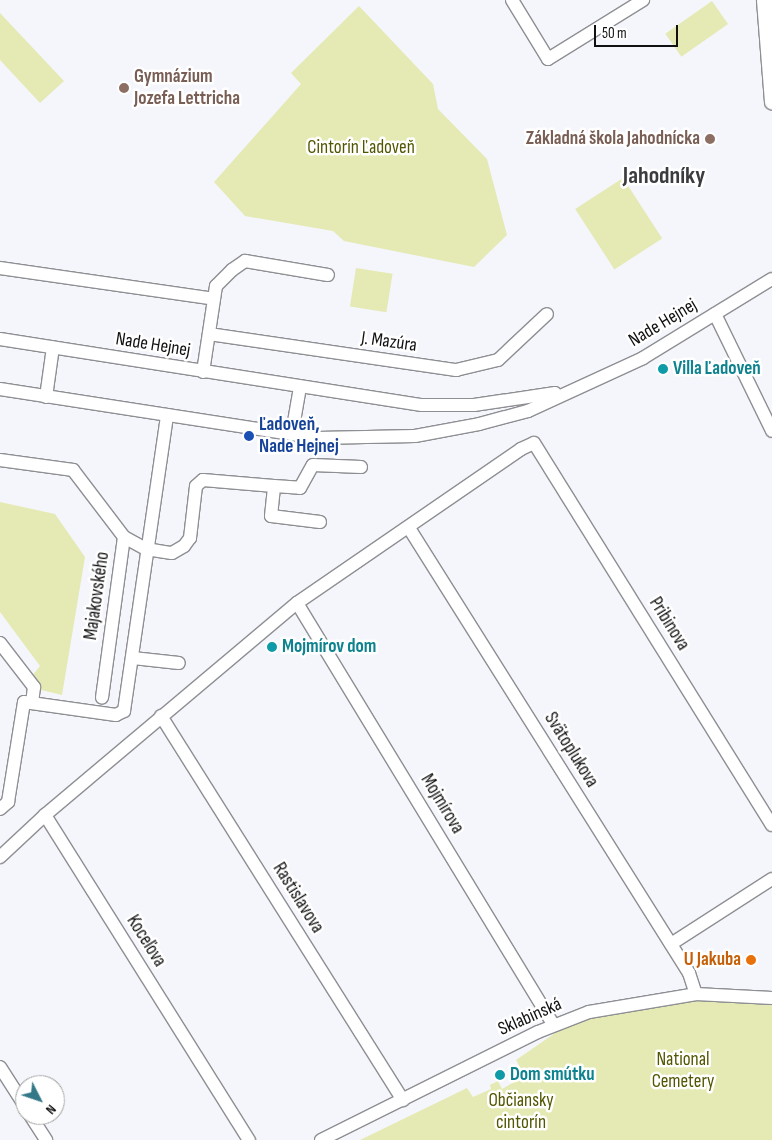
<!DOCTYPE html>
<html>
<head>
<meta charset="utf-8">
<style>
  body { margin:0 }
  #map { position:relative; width:772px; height:1140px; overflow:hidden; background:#f5f6fb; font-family:"Sofia Sans Condensed",sans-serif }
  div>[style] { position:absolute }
  .green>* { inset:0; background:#e5eab4; transform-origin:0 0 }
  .roads { filter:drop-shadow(1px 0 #8e8f93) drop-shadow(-1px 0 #8e8f93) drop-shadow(0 1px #8e8f93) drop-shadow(0 -1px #8e8f93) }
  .minor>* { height:12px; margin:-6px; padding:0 6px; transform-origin:6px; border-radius:6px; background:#fff }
  .major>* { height:15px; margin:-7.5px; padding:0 7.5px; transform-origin:7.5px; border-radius:7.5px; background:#fff }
  .dots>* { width:14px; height:14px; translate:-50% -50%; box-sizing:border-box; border:2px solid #fff; border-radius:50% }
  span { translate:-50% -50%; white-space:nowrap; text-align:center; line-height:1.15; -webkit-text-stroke:5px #fff; paint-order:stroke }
  .education-label { font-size:19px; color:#785e54; font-weight:700 }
  .left { translate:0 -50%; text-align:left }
  .right { translate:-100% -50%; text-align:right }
  .park-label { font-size:19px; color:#535600 }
  .street-label { font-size:19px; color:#111112 }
  .culture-label { font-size:19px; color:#0d838f; font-weight:700 }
  .transit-label { font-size:19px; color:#164399; font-weight:700 }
  .food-label { font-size:19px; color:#c56008; font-weight:700 }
  .district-label { font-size:24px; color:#3b3c3f; font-weight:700 }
  .north { position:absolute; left:15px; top:1075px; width:50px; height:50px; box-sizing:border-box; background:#fff; border:1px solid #a0a0a0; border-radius:50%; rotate:131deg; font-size:14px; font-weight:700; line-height:20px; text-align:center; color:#111112 }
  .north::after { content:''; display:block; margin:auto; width:18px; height:22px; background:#347887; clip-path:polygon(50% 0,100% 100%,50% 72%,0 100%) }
  .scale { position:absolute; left:594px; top:25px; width:84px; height:22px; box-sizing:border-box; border:2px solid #111112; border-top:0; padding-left:6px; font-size:15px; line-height:18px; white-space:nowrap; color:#111112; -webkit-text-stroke:4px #fff; paint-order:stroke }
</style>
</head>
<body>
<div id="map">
  <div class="green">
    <div style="left:712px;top:1px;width:28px;height:57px;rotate:55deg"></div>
    <div style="clip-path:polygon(359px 6px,433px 84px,438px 109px,487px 159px,507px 235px,474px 267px,344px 241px,333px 231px,245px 216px,214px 182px,301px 84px,291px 73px)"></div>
    <div style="clip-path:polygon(0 13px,64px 81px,40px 103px,0 60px)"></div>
    <div style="left:623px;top:178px;width:72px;height:57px;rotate:57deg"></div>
    <div style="left:356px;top:268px;width:37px;height:39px;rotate:9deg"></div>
    <div style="clip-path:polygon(0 502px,55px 514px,85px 557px,62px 695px,41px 690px,32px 676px,40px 666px,0 612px)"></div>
    <div style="clip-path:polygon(695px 1000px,772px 1004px,772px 1140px,360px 1140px,467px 1088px,473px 1097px,491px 1089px,490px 1085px,498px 1081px,502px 1089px,516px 1081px,513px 1074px,521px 1069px,516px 1060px,558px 1031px,604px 1013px)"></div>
  </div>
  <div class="roads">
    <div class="minor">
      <div style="left:512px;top:0;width:69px;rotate:58.6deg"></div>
      <div style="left:548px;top:59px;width:112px;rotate:-31.8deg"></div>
      <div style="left:0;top:268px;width:216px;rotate:8.2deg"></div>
      <div style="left:715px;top:314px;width:130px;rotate:64deg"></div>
      <div style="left:209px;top:334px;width:250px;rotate:8.3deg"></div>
      <div style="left:456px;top:370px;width:43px;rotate:-13.4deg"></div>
      <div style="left:498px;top:360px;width:67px;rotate:-43.2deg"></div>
      <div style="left:0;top:339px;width:427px;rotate:8.9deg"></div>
      <div style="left:422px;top:405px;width:52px"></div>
      <div style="left:474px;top:405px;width:82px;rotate:-8.4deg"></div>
      <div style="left:203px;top:372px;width:87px;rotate:-81.4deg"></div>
      <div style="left:216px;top:286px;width:23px;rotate:-45deg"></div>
      <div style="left:232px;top:270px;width:16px;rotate:-35deg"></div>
      <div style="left:245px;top:261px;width:84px;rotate:9.6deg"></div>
      <div style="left:0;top:389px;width:321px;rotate:8.8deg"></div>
      <div style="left:317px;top:438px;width:98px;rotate:-1.2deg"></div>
      <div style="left:415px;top:436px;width:65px;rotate:-10.6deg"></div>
      <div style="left:479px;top:424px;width:51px;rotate:-14.9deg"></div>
      <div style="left:528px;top:411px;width:127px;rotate:-24.7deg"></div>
      <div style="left:643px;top:358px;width:151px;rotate:-31.5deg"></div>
      <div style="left:46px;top:397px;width:50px;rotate:-82deg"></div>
      <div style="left:292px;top:433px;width:47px;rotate:-80.1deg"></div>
      <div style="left:0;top:460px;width:74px;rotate:7.8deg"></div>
      <div style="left:73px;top:470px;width:84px;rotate:52.7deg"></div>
      <div style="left:124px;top:537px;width:162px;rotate:97.8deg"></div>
      <div style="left:320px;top:522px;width:49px;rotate:-173deg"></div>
      <div style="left:271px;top:516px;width:30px;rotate:-84deg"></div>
      <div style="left:274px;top:486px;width:26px;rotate:4deg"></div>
      <div style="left:300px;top:488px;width:26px;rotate:-61deg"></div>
      <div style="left:313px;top:465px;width:48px;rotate:2.4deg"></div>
      <div style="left:409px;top:528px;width:526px;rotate:57.82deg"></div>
      <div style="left:689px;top:973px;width:22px;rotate:72deg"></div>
      <div style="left:124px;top:537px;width:25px;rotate:29deg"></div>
      <div style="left:146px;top:549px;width:26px;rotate:9deg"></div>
      <div style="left:172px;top:553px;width:14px;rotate:-30deg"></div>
      <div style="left:184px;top:546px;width:10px;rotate:-53deg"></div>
      <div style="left:190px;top:538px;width:52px;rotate:-83.4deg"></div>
      <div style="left:196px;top:486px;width:9px;rotate:-41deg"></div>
      <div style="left:203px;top:480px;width:71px;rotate:4.8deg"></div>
      <div style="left:297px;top:603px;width:494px;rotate:58.7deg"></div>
      <div style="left:0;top:643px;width:56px;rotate:52.3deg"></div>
      <div style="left:34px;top:687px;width:16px;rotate:97deg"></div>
      <div style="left:133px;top:658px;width:46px;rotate:6.2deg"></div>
      <div style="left:161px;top:716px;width:454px;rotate:57.8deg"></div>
      <div style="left:0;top:809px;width:11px;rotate:-41deg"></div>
      <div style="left:8px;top:802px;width:101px;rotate:-80.9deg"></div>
      <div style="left:24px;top:702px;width:93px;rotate:8deg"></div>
      <div style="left:116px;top:715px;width:9px;rotate:-27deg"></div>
      <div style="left:124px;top:711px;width:299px;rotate:-81.7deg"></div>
      <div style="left:45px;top:815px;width:329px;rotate:-40.1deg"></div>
      <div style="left:297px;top:603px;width:272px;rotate:-34.5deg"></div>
      <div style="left:521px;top:449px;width:14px;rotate:-25deg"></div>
      <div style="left:534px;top:443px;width:450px;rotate:58.1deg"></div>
      <div style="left:0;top:857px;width:62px;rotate:-43deg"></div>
      <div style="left:45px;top:815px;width:384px;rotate:57.9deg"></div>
      <div style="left:671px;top:944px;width:120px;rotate:-32.8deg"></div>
      <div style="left:0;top:1067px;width:46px;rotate:57.3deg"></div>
      <div style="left:30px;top:1115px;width:30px;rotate:57deg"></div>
      <div style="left:321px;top:1140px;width:242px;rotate:-26.5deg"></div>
      <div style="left:538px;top:1032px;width:55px;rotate:-21.4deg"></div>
      <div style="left:589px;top:1012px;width:109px;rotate:-9.5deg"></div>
      <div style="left:696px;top:994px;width:76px;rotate:3deg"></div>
    </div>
    <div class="major">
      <div style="left:764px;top:0;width:102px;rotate:85.5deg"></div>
    </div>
  </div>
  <div class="dots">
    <div style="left:124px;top:88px;background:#8d6e63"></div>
    <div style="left:710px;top:139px;background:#8d6e63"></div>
    <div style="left:663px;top:369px;background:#0f9aa8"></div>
    <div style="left:249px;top:436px;background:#1a4fb4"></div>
    <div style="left:272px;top:647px;background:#0f9aa8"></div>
    <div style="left:751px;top:960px;background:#e8710a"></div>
    <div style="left:500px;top:1075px;background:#0f9aa8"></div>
  </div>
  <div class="education-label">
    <span class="left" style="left:134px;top:88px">Gymnázium<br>Jozefa Lettricha</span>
    <span class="right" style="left:700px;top:139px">Základná škola Jahodnícka</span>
  </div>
  <div class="park-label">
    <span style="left:361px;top:148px">Cintorín Ľadoveň</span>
    <span style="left:683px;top:1071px">National<br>Cemetery</span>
    <span style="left:521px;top:1112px">Občiansky<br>cintorín</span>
  </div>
  <div class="street-label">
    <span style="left:663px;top:323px;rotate:-31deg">Nade Hejnej</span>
    <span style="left:389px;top:342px;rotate:8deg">J. Mazúra</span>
    <span style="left:153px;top:345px;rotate:9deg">Nade Hejnej</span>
    <span style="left:97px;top:596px;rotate:-82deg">Majakovského</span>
    <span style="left:669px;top:624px;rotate:58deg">Pribinova</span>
    <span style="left:571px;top:750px;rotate:58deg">Svätoplukova</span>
    <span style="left:442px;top:804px;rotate:59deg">Mojmírova</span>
    <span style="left:298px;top:898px;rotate:58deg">Rastislavova</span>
    <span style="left:146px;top:941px;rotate:58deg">Koceľova</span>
    <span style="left:530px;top:1017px;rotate:-24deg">Sklabinská</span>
  </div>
  <div class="culture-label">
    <span class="left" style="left:673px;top:369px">Villa Ľadoveň</span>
    <span class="left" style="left:282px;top:647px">Mojmírov dom</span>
    <span class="left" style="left:510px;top:1075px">Dom smútku</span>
  </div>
  <div class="transit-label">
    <span class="left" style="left:259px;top:436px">Ľadoveň,<br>Nade Hejnej</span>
  </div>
  <div class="food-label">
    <span class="right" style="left:741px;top:960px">U Jakuba</span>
  </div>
  <div class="district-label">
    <span style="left:664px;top:176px">Jahodníky</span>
  </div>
  <div class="north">N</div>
  <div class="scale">50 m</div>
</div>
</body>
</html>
